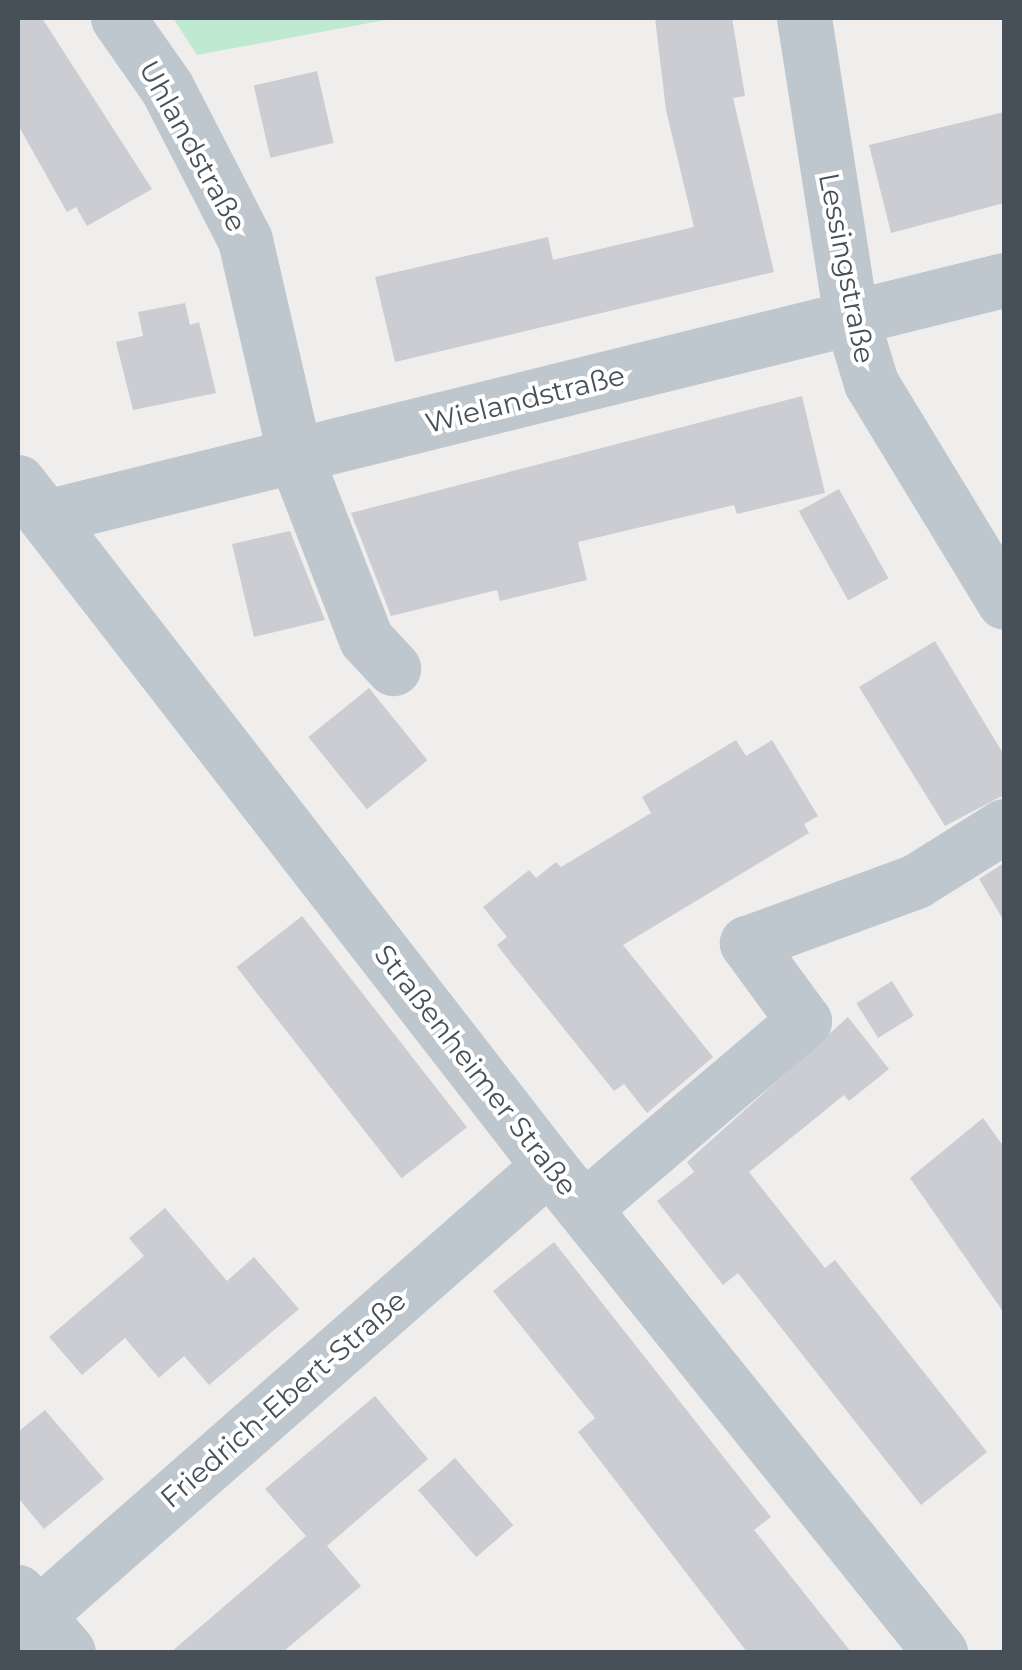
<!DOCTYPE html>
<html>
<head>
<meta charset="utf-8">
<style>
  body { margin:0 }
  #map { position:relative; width:1022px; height:1670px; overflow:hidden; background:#f0eeed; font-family:Montserrat,sans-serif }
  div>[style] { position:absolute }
  .green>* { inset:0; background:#bfead1 }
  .building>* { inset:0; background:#cbcdd2; transform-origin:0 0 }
  .minor>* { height:55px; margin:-27.5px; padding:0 27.5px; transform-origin:27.5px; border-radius:27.5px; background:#bfc7ce }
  span { translate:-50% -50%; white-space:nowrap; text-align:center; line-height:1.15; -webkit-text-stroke:8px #fff; paint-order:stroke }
  .street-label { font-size:28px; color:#475059 }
  .frame { position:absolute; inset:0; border:20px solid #475059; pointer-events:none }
</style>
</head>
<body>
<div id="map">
  <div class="green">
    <div style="clip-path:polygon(173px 18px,396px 18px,197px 55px)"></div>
  </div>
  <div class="building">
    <div style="clip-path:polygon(18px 18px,42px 18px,152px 189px,87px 226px,76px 207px,67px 212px,18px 125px)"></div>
    <div style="clip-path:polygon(655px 18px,732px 18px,745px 96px,733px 98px,774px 272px,395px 362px,375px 277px,548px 237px,553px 260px,694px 227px,666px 110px)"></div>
    <div style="left:317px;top:71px;width:74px;height:65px;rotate:77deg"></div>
    <div style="clip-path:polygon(1004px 112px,1004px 203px,891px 233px,869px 145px)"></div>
    <div style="clip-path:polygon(185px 303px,190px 325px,199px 322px,216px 393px,133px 410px,116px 342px,143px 336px,138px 312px)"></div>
    <div style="clip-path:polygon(802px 396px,825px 493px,737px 514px,734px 505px,578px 542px,587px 580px,500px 601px,497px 590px,391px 616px,351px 513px)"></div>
    <div style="left:839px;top:489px;width:102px;height:46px;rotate:61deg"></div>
    <div style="clip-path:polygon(290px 531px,325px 620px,254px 637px,232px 544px)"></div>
    <div style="clip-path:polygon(935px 641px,1004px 755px,1004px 795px,945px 826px,859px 687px)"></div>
    <div style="left:369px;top:688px;width:93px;height:78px;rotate:51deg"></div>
    <div style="clip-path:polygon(736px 740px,746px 756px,772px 740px,818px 816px,804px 824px,809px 833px,623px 945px,713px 1057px,647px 1113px,624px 1084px,614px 1091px,511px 963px,497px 945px,507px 937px,483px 907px,529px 870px,536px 878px,556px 862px,561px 867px,651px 813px,642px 797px)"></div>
    <div style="clip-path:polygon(1004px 863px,1004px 921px,979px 879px)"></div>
    <div style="left:302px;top:916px;width:268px;height:83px;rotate:52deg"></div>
    <div style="left:892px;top:981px;width:41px;height:42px;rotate:58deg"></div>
    <div style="clip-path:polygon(848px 1017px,889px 1069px,849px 1101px,844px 1095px,749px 1172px,825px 1268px,835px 1260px,987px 1452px,921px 1505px,738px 1273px,723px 1285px,657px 1201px,694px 1172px,687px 1162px)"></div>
    <div style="clip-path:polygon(983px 1118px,1004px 1147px,1004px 1313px,910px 1178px)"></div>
    <div style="clip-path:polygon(165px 1208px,227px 1281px,254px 1257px,299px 1309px,209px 1385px,184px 1356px,159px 1378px,125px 1338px,82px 1375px,49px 1337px,144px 1256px,129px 1238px)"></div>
    <div style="clip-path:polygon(554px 1242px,771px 1517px,754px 1530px,851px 1652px,747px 1652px,578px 1432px,595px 1418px,493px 1291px)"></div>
    <div style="clip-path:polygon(375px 1396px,428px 1459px,327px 1546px,361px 1586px,283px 1652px,171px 1652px,306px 1536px,265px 1489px)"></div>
    <div style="clip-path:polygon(45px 1410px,104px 1479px,44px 1529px,18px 1498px,18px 1432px)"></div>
    <div style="left:455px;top:1458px;width:89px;height:49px;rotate:49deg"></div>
  </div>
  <div class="minor">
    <div style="left:118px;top:18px;width:85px;rotate:55deg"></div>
    <div style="left:167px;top:88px;width:171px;rotate:62.8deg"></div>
    <div style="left:245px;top:240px;width:222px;rotate:77deg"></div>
    <div style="left:295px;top:456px;width:196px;rotate:68.8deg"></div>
    <div style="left:366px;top:639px;width:40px;rotate:47deg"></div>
    <div style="left:804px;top:18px;width:303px;rotate:81.1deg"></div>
    <div style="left:851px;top:317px;width:69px;rotate:73.1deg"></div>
    <div style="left:871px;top:383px;width:256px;rotate:58.7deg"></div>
    <div style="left:18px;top:482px;width:866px;rotate:52.18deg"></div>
    <div style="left:549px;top:1166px;width:624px;rotate:51.18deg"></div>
    <div style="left:46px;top:517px;width:987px;rotate:-13.9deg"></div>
    <div style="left:584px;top:1208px;width:289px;rotate:-40.4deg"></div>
    <div style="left:804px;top:1021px;width:97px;rotate:-126.2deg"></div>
    <div style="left:747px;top:943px;width:180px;rotate:-20.1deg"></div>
    <div style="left:916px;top:881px;width:104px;rotate:-32deg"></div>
    <div style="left:18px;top:1592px;width:78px;rotate:50.2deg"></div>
    <div style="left:18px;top:1632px;width:706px;rotate:-41.27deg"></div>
  </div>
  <div class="street-label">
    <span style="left:193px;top:146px;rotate:61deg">Uhlandstraße</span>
    <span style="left:847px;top:268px;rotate:79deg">Lessingstraße</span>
    <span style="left:525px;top:399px;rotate:-14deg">Wielandstraße</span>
    <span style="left:476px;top:1070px;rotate:52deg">Straßenheimer Straße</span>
    <span style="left:283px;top:1399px;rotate:-41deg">Friedrich-Ebert-Straße</span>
  </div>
  <div class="frame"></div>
</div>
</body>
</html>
